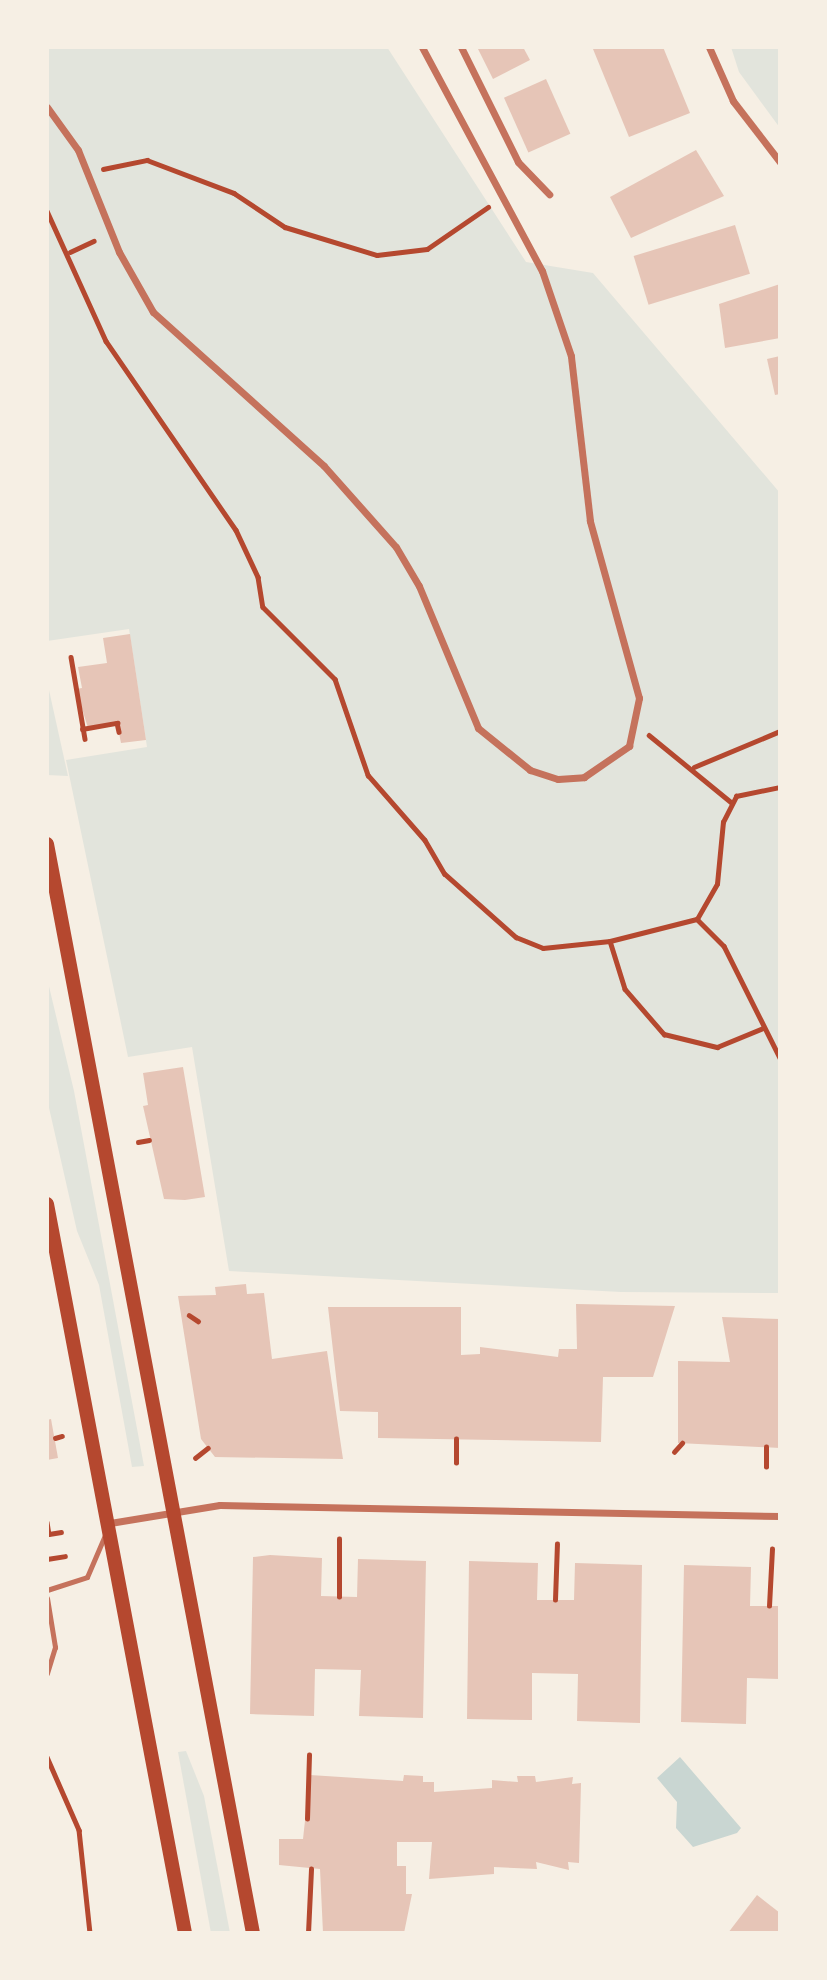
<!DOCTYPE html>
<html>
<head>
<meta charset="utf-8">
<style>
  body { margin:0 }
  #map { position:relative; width:827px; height:1980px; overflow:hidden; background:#f6efe4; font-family:Lato,sans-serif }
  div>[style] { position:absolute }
  .green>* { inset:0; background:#e2e4dc }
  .water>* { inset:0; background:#c9d6d2 }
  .building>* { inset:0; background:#e6c5b7; transform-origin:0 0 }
  .path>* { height:4.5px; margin:-2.25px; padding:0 2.25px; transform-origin:2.25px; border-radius:2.25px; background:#b5482f }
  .service>* { height:5px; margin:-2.5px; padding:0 2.5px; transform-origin:2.5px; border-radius:2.5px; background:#c5725c }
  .minor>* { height:7px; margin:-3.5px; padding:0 3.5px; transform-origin:3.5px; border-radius:3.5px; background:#c5725c }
  .secondary>* { height:14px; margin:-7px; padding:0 7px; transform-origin:7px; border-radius:7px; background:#b5482f }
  span { translate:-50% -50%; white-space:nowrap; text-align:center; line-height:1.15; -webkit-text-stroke:5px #f6efe4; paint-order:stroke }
  .frame { position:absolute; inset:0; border:49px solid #f6efe4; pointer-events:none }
</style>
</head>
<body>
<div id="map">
  <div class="green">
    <div style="clip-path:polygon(47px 47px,387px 47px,526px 262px,593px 273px,780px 493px,780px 1293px,621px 1292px,229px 1271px,192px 1047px,128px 1057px,66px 760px,147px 747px,129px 629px,47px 641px)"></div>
    <div style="clip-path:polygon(731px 47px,780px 47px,780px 128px,739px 72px)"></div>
    <div style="clip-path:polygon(47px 681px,68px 776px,47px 775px)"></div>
    <div style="clip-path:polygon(47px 978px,74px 1091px,144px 1466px,132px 1467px,99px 1285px,77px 1231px,47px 1099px)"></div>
    <div style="clip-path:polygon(186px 1751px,204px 1796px,230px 1933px,211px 1933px,178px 1752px)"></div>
  </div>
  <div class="water">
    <div style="clip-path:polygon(680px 1757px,741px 1828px,737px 1833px,693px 1847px,676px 1828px,677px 1802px,657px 1778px)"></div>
  </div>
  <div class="building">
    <div style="clip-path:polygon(477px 47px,523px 47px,530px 60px,493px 79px)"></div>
    <div style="clip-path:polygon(598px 47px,663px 47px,690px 113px,629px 137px,593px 49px)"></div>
    <div style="left:546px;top:79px;width:60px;height:46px;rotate:66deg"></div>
    <div style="clip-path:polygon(696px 150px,724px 196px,631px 238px,610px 197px)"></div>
    <div style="left:735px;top:225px;width:51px;height:106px;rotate:73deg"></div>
    <div style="clip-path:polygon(780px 284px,780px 338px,725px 348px,719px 304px)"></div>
    <div style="clip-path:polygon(780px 356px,780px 394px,775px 395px,767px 359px)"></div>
    <div style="clip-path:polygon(130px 634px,146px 740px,121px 743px,117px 723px,88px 728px,76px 689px,82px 688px,78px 667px,107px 663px,103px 638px)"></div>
    <div style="clip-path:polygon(183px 1067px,205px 1197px,185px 1200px,164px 1199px,143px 1106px,148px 1105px,143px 1073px)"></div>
    <div style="clip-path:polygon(246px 1284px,247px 1294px,264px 1293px,272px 1359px,327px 1351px,343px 1459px,215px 1457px,201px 1439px,178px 1296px,216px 1295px,215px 1287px)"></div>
    <div style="clip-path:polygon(576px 1304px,675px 1306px,653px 1377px,603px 1377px,601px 1442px,378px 1438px,378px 1412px,340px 1411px,328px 1307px,461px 1307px,461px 1355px,480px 1354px,480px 1347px,558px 1357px,559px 1349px,577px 1349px)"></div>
    <div style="clip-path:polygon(722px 1317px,780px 1319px,780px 1448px,678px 1443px,678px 1361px,730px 1362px)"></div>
    <div style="clip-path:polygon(51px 1419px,58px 1458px,47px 1460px,47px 1420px)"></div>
    <div style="clip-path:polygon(270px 1555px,322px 1558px,321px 1596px,357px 1597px,358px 1559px,426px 1561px,423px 1718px,359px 1716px,361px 1670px,315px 1669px,314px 1716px,250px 1714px,253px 1557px)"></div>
    <div style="clip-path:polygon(469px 1561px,538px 1563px,537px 1600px,574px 1600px,575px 1563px,642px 1565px,640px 1723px,577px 1721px,578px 1674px,532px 1673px,532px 1720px,467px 1719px)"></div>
    <div style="clip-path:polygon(684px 1565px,751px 1567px,750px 1606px,780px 1606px,780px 1679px,747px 1678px,746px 1724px,681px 1722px)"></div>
    <div style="clip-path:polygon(310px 1775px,403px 1781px,404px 1775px,423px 1776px,423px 1782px,434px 1782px,434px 1792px,492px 1788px,492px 1780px,518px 1782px,517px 1776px,535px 1776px,536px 1782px,573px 1777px,572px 1784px,581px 1783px,579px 1863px,568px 1862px,569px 1870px,536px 1862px,537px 1869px,494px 1867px,494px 1874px,429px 1879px,432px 1842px,397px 1842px,397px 1866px,406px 1866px,406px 1894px,412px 1894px,404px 1933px,323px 1933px,320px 1869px,279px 1865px,279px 1839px,303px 1839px)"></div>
    <div style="clip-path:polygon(757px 1895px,780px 1913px,780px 1933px,728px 1933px)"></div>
  </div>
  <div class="path">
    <div style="left:103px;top:169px;width:45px;rotate:-11.6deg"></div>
    <div style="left:147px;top:160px;width:93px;rotate:20.8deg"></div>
    <div style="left:234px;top:193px;width:61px;rotate:33.7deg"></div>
    <div style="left:285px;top:227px;width:96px;rotate:16.9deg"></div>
    <div style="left:377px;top:255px;width:50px;rotate:-6.8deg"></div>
    <div style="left:427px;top:249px;width:74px;rotate:-34.5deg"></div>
    <div style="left:47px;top:211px;width:143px;rotate:65.6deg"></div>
    <div style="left:106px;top:341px;width:229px;rotate:55.5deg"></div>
    <div style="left:236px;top:530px;width:52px;rotate:64.9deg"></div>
    <div style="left:258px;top:577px;width:30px;rotate:81deg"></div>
    <div style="left:263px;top:607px;width:102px;rotate:45deg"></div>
    <div style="left:335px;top:679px;width:102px;rotate:71deg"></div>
    <div style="left:368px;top:775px;width:86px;rotate:48.8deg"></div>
    <div style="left:425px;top:840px;width:39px;rotate:60deg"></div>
    <div style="left:445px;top:874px;width:95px;rotate:41.6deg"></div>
    <div style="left:516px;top:937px;width:29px;rotate:22deg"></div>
    <div style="left:543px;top:948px;width:67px;rotate:-6deg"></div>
    <div style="left:610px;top:941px;width:90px;rotate:-14.2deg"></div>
    <div style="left:697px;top:919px;width:38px;rotate:45deg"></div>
    <div style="left:724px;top:946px;width:125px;rotate:63.4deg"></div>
    <div style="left:70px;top:252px;width:26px;rotate:-25deg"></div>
    <div style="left:71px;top:657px;width:83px;rotate:80.3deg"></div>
    <div style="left:82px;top:729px;width:36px;rotate:-10deg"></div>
    <div style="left:117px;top:723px;width:9px;rotate:77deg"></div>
    <div style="left:649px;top:735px;width:107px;rotate:39.3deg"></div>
    <div style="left:694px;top:767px;width:93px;rotate:-22.7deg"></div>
    <div style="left:697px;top:919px;width:40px;rotate:-60.3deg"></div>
    <div style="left:717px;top:884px;width:62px;rotate:-84.5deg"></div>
    <div style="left:723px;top:822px;width:29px;rotate:-63deg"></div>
    <div style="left:736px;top:796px;width:45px;rotate:-11.6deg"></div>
    <div style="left:610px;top:941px;width:50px;rotate:72.6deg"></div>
    <div style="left:625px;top:989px;width:60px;rotate:49.1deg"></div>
    <div style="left:664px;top:1034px;width:55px;rotate:13.8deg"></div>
    <div style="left:717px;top:1047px;width:50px;rotate:-22.4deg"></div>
    <div style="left:138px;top:1142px;width:11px;rotate:-10deg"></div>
    <div style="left:189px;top:1315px;width:11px;rotate:34deg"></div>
    <div style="left:55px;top:1438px;width:7px;rotate:-16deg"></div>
    <div style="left:674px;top:1452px;width:12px;rotate:-48deg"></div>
    <div style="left:195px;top:1458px;width:16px;rotate:-38deg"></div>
    <div style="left:456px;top:1463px;width:24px;rotate:-90deg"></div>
    <div style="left:766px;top:1467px;width:20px;rotate:-90deg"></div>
    <div style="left:47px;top:1522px;width:12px;rotate:81deg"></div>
    <div style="left:49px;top:1534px;width:12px;rotate:-9deg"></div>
    <div style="left:47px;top:1559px;width:18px;rotate:-9deg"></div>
    <div style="left:339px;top:1597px;width:58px;rotate:-90deg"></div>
    <div style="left:555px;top:1600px;width:56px;rotate:-88deg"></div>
    <div style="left:769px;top:1606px;width:57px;rotate:-87deg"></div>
    <div style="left:47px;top:1757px;width:80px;rotate:66.3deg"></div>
    <div style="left:79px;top:1830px;width:104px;rotate:83.9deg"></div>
    <div style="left:307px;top:1819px;width:64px;rotate:-88.2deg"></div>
    <div style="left:308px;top:1933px;width:64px;rotate:-87.3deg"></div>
  </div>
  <div class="service">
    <div style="left:47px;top:1590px;width:42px;rotate:-18deg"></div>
    <div style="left:87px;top:1577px;width:46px;rotate:-66.8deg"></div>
    <div style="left:47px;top:1598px;width:50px;rotate:80.7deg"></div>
    <div style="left:55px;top:1647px;width:28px;rotate:107deg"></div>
  </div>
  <div class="minor">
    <div style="left:461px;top:47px;width:128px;rotate:63.6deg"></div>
    <div style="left:518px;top:162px;width:45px;rotate:45.9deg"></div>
    <div style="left:709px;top:47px;width:59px;rotate:66deg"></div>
    <div style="left:733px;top:101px;width:77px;rotate:52.4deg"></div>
    <div style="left:47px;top:107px;width:53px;rotate:54.2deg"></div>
    <div style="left:78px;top:150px;width:110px;rotate:68.1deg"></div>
    <div style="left:119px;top:252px;width:69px;rotate:60.5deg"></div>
    <div style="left:153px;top:312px;width:230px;rotate:42deg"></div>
    <div style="left:324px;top:466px;width:108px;rotate:48.4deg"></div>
    <div style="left:396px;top:547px;width:45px;rotate:59.5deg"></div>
    <div style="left:419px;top:586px;width:154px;rotate:67.4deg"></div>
    <div style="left:478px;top:728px;width:67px;rotate:38.9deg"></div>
    <div style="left:530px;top:770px;width:29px;rotate:18deg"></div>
    <div style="left:558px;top:779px;width:26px;rotate:-4deg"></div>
    <div style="left:584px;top:777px;width:55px;rotate:-34.6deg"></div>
    <div style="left:629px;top:746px;width:49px;rotate:-78.2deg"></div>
    <div style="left:639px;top:698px;width:184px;rotate:-105.5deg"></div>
    <div style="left:590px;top:521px;width:166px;rotate:-96.6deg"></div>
    <div style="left:571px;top:356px;width:90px;rotate:-108.8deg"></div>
    <div style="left:542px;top:271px;width:254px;rotate:-118.2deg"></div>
    <div style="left:110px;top:1523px;width:111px;rotate:-9.3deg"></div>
    <div style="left:220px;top:1505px;width:560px;rotate:1.13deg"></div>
  </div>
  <div class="secondary">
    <div style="left:47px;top:844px;width:1108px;rotate:79.29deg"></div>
    <div style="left:47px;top:1204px;width:742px;rotate:79.28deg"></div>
  </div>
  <div class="frame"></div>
</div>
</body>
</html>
